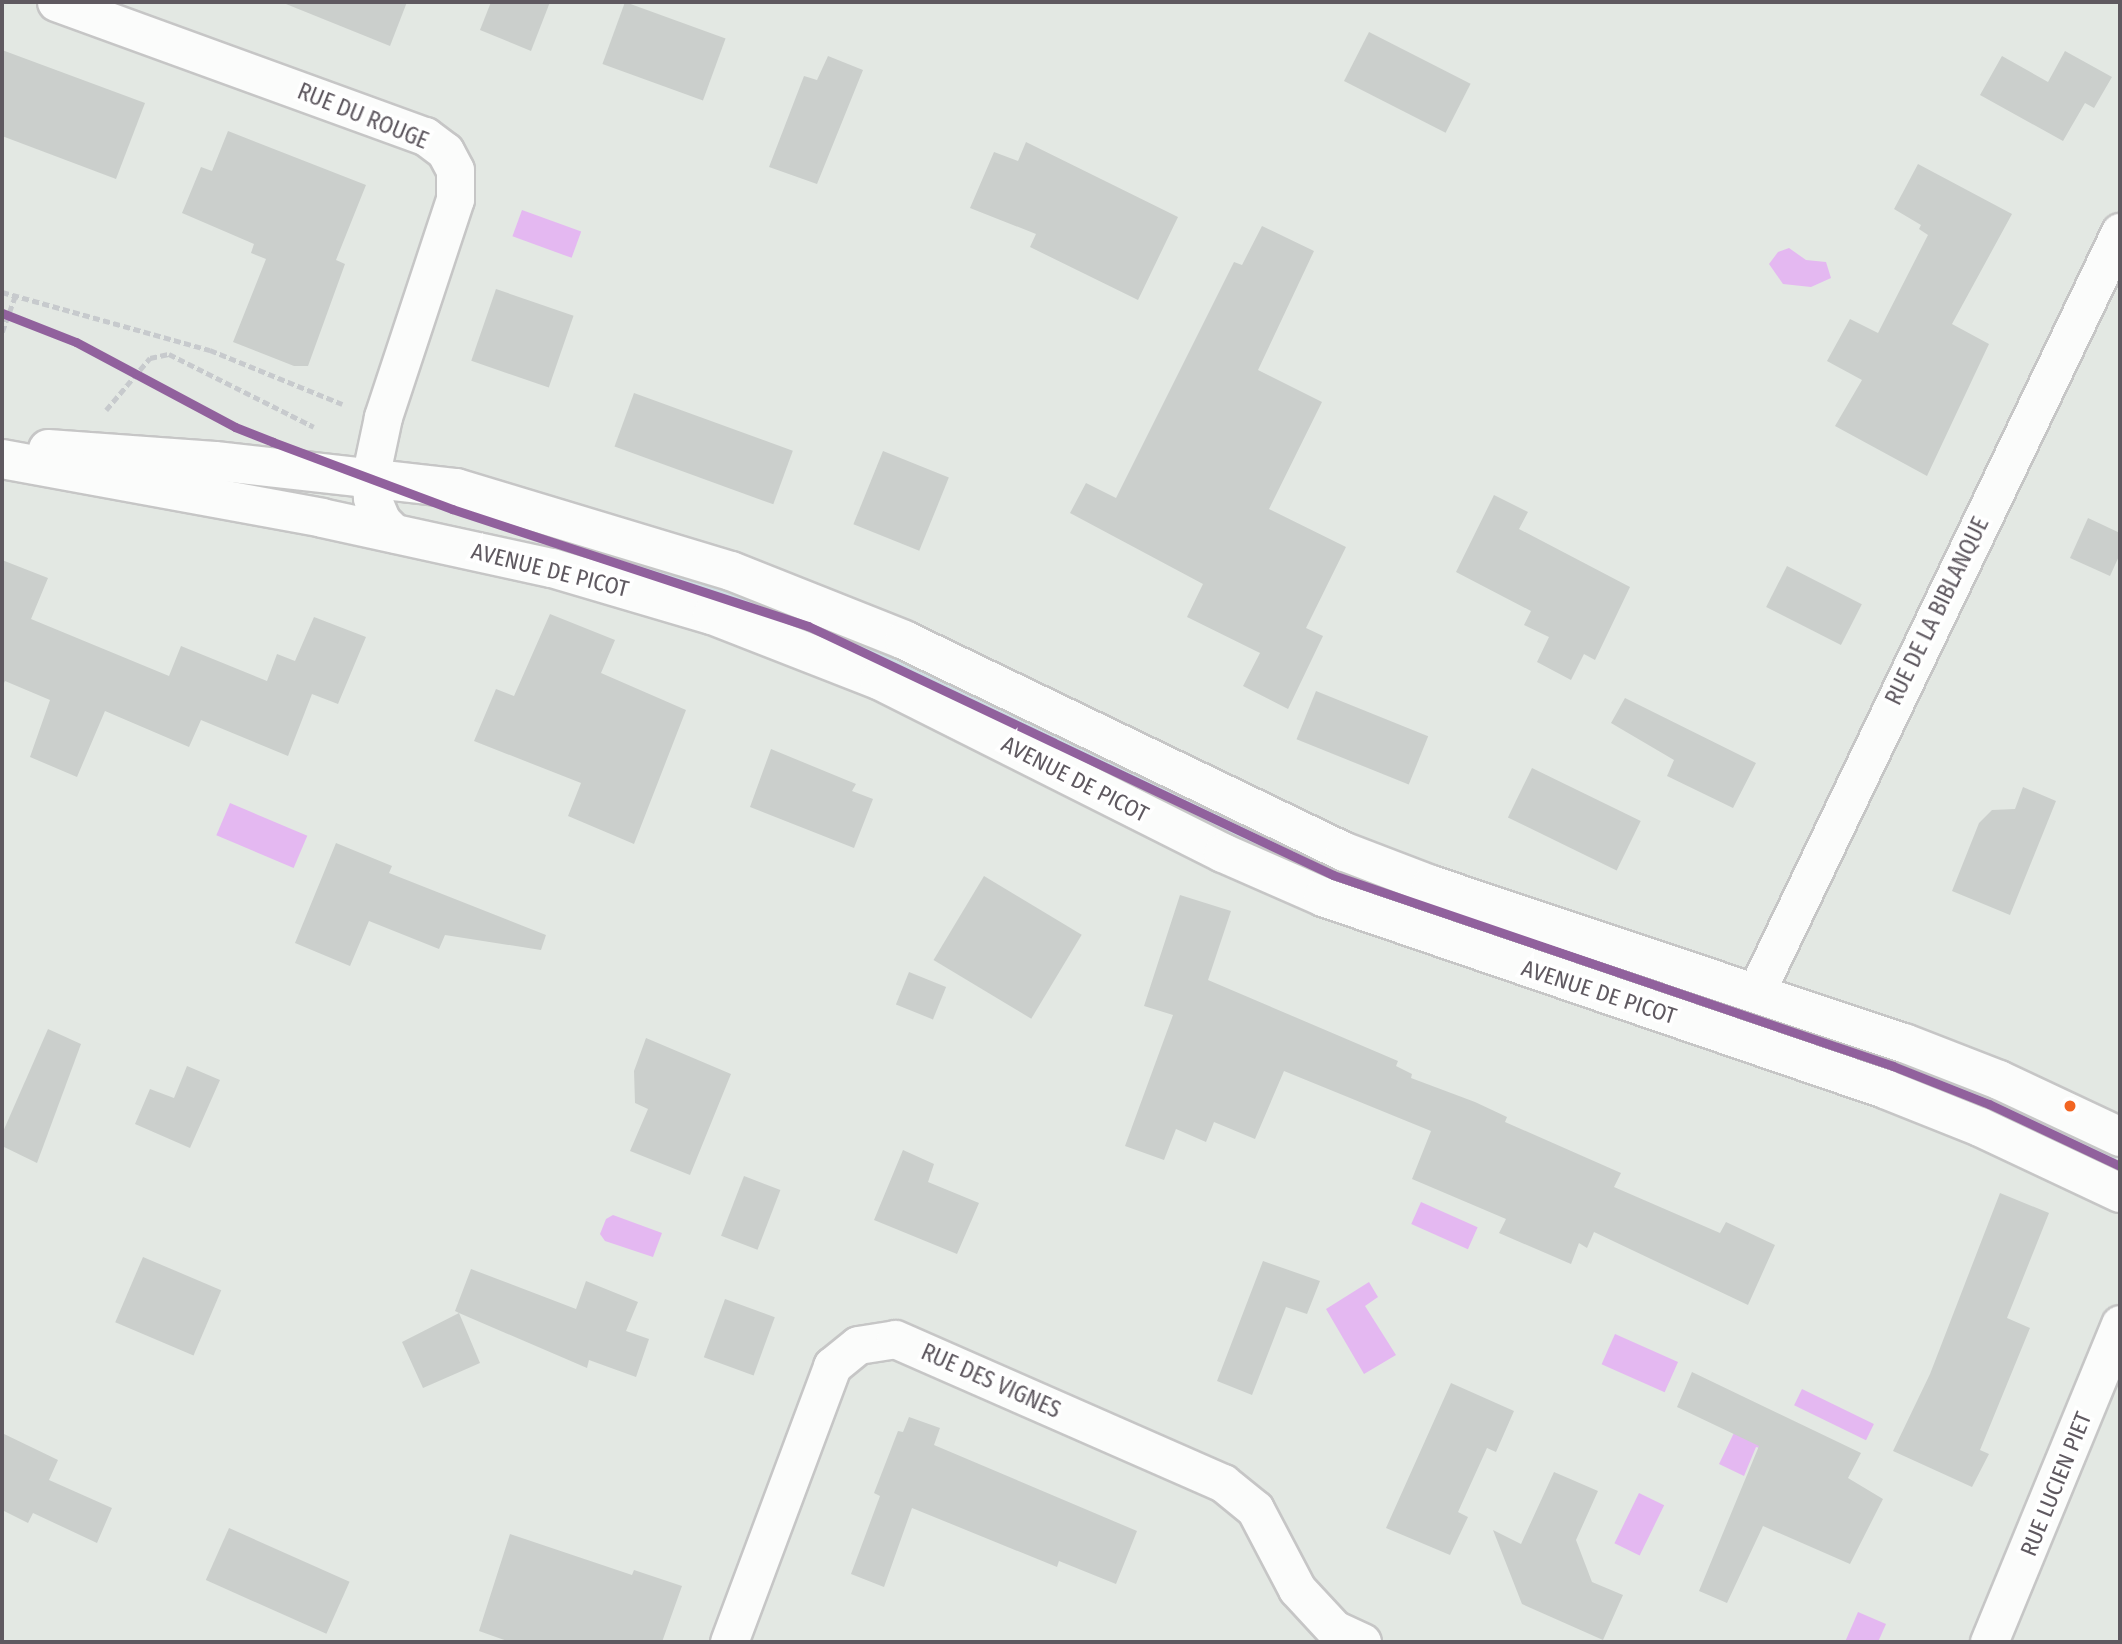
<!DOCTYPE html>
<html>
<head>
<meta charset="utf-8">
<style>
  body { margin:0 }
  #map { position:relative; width:2122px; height:1644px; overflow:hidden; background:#e3e8e3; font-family:"Fira Sans Condensed",sans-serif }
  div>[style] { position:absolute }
  .green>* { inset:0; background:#cfdee2 }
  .water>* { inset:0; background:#e4b8f1; transform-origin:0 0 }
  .building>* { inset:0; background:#cbcfcc; transform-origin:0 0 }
  .path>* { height:4.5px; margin-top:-2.25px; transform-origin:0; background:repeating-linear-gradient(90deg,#c7cacd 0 7px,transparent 0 10.5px) }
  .roads { filter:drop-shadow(2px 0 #c6c6c6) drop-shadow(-2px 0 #c6c6c6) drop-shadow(0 2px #c6c6c6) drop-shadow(0 -2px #c6c6c6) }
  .minor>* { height:37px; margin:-18.5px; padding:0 18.5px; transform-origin:18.5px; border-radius:18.5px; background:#fbfcfb }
  .tertiary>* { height:38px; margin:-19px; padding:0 19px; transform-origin:19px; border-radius:19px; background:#fbfcfb }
  .tram-1>* { height:9px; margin:-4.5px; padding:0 4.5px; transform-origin:4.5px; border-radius:4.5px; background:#91619d }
  .dots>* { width:19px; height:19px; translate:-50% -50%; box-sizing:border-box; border:4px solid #fff; border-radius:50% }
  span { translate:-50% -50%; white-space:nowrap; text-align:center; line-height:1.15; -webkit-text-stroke:7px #fff; paint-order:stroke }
  .street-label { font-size:23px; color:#5f5960 }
  .frame { position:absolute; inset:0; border:4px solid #5f5960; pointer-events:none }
</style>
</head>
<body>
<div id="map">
  <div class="green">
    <div style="clip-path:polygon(565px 533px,726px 584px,1896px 1056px,2119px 1152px,2110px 1172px,1330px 884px,559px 553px)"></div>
  </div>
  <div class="water">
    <div style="left:522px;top:210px;width:63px;height:28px;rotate:20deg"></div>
    <div style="clip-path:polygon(1789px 248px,1806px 260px,1826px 262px,1831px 278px,1811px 287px,1783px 284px,1769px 264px,1778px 252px)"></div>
    <div style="left:230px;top:803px;width:84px;height:35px;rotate:23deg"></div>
    <div style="left:1421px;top:1202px;width:62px;height:24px;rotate:24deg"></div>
    <div style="clip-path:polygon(613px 1215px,662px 1233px,653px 1257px,605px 1241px,600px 1234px,606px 1219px)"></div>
    <div style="clip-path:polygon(1369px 1282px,1378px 1297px,1365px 1306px,1396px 1355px,1364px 1374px,1326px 1309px)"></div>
    <div style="left:1615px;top:1334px;width:69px;height:33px;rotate:24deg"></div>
    <div style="left:1802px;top:1389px;width:80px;height:18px;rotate:26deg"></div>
    <div style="clip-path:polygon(1742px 1416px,1767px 1450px,1756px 1447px,1744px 1476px,1719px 1464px)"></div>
    <div style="left:1639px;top:1493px;width:28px;height:56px;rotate:26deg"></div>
    <div style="clip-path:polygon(1858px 1612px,1886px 1624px,1878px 1642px,1845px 1642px)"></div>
  </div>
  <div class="building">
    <div style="clip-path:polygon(281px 2px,407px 2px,390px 46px)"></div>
    <div style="clip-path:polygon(491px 2px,550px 2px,531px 51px,480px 30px)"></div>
    <div style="left:625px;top:2px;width:107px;height:66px;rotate:20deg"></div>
    <div style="left:1369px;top:32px;width:114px;height:55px;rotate:27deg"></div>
    <div style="clip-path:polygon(2px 50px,145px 103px,116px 179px,2px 136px)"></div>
    <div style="clip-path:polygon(2065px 51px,2112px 77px,2094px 108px,2085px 103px,2063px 141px,1980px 95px,2002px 56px,2048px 82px)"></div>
    <div style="clip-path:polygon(828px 56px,863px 70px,817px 184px,769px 167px,804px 76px,817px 80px)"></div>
    <div style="clip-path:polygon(228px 131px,366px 185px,336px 260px,345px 264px,308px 366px,294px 366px,233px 342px,266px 259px,251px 253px,254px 244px,182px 213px,201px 167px,212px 171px)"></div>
    <div style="clip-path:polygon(1026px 142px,1178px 217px,1138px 300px,1030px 247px,1036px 234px,970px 208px,994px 152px,1018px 161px)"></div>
    <div style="clip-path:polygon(1918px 164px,2012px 214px,1952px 324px,1989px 344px,1927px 476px,1835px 426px,1862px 380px,1827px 361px,1850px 319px,1878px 333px,1928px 235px,1919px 229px,1921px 225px,1894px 209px)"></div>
    <div style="clip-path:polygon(1262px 226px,1314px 251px,1258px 370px,1322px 402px,1269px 509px,1346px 547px,1306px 628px,1323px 636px,1288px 709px,1243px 686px,1260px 653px,1187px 617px,1203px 584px,1070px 513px,1086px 483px,1116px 498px,1234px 262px,1242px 265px)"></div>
    <div style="left:496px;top:289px;width:82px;height:76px;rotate:19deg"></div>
    <div style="left:634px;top:393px;width:169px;height:57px;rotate:20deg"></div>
    <div style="left:883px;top:451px;width:71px;height:79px;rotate:22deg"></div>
    <div style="clip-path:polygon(1494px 495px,1528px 512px,1519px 529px,1630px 587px,1595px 660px,1584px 654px,1571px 680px,1537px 662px,1549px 637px,1524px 625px,1531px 611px,1456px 572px)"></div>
    <div style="clip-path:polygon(2088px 518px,2120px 533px,2120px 554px,2110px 576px,2070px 558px)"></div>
    <div style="clip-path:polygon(2px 560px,48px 578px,31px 619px,169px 676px,181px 646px,267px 681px,277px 654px,295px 661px,314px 617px,366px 637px,338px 704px,312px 694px,288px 756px,201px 720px,189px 747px,105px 711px,77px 777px,30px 757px,50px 700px,5px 681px,2px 687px)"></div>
    <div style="left:1787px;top:566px;width:84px;height:46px;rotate:27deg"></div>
    <div style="clip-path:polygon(550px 614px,615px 640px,601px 673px,686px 710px,634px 844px,568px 816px,581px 783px,474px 741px,496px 689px,514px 696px)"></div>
    <div style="left:1316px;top:691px;width:121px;height:52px;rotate:22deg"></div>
    <div style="clip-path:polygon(1625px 698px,1756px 763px,1733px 808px,1667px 776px,1674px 760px,1611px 723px)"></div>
    <div style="clip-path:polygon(771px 749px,856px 784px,852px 791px,873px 799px,854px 848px,750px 807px)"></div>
    <div style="left:1532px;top:768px;width:121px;height:55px;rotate:26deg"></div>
    <div style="clip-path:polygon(2023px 787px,2056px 801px,2010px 915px,1952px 891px,1979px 823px,1992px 810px,2015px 809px)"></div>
    <div style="clip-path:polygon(336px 843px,392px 866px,389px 873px,546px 935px,541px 950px,445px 935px,439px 949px,369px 921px,350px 966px,295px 943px)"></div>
    <div style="left:984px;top:876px;width:114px;height:98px;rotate:31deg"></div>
    <div style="clip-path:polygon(1180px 895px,1231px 911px,1208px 980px,1398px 1061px,1396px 1066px,1412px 1074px,1411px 1078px,1475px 1102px,1507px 1117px,1505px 1122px,1621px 1173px,1614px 1187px,1720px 1233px,1726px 1222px,1775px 1245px,1748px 1305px,1594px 1232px,1587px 1248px,1579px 1243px,1571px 1264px,1499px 1233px,1506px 1219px,1412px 1179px,1431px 1131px,1284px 1071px,1255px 1139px,1214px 1122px,1206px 1142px,1176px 1129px,1164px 1160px,1125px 1146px,1173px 1015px,1144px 1006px)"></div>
    <div style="left:909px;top:972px;width:40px;height:35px;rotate:22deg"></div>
    <div style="clip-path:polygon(48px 1029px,81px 1044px,37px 1163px,2px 1146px,2px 1134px)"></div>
    <div style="clip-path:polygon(646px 1038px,731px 1074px,690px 1175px,630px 1151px,648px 1109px,635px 1103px,634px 1071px)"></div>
    <div style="clip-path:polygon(187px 1066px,220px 1080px,190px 1148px,135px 1124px,150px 1089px,174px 1098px)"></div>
    <div style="clip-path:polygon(903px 1150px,934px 1164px,928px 1182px,979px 1203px,957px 1254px,874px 1220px)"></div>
    <div style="left:744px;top:1176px;width:39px;height:64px;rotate:21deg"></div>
    <div style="clip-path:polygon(2000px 1193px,2049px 1213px,2007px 1318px,2030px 1328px,1980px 1450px,1989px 1454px,1972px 1487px,1893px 1451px,1930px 1374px)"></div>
    <div style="left:143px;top:1257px;width:85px;height:71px;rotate:23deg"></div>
    <div style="clip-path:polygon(1263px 1261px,1320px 1281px,1307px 1314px,1286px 1307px,1252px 1395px,1217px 1381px)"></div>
    <div style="clip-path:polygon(471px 1269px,576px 1309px,586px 1281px,638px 1302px,626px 1331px,649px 1339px,636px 1377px,589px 1360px,587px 1368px,459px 1313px,480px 1363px,423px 1388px,402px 1342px,459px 1313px,455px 1311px)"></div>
    <div style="left:725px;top:1299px;width:53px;height:62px;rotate:20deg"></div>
    <div style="clip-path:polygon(1692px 1372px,1861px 1453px,1848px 1478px,1883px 1499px,1850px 1564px,1763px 1526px,1727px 1603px,1699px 1591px,1759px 1446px,1677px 1407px)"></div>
    <div style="clip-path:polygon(1451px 1383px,1514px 1411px,1496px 1452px,1487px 1448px,1458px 1512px,1468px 1517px,1450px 1555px,1386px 1528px)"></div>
    <div style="clip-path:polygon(909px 1417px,940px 1428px,934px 1445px,1137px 1531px,1116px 1584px,1059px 1561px,1057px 1567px,912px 1508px,884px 1587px,851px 1574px,880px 1496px,874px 1493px,898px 1431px,903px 1432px)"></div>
    <div style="clip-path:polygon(2px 1433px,58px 1460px,49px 1480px,112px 1508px,97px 1543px,33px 1513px,28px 1523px,2px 1510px)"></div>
    <div style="clip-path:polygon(1554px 1472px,1598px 1491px,1576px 1540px,1592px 1582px,1623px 1595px,1603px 1640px,1522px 1604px,1493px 1530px,1521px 1544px)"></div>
    <div style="left:229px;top:1528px;width:132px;height:57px;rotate:24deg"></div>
    <div style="clip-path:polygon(510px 1534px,632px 1575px,634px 1570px,682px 1586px,662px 1642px,510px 1642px,479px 1631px)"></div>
  </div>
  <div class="path">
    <div style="left:2px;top:292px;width:216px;rotate:15.6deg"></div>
    <div style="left:210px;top:350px;width:143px;rotate:22.2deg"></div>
    <div style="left:2px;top:332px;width:37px;rotate:-70deg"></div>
    <div style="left:106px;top:410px;width:68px;rotate:-49.8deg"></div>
    <div style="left:150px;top:358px;width:19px;rotate:-12deg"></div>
    <div style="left:169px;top:354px;width:162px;rotate:26.7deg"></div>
  </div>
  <div class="roads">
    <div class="minor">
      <div style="left:56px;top:2px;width:393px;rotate:20deg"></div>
      <div style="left:425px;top:136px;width:25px;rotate:37deg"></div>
      <div style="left:445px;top:151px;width:21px;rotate:62deg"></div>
      <div style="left:455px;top:170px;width:29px;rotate:90deg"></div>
      <div style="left:455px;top:199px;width:230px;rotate:108.3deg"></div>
      <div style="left:383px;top:417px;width:62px;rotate:102deg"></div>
      <div style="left:370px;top:478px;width:20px;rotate:84deg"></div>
      <div style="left:372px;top:498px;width:25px;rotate:67deg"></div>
      <div style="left:382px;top:521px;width:18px;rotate:45deg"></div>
      <div style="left:1756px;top:992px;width:843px;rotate:-64.41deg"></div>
      <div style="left:729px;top:1642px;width:295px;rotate:-69.5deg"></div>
      <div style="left:832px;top:1366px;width:33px;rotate:-39deg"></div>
      <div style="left:858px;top:1345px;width:37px;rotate:-9deg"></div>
      <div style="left:895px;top:1339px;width:358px;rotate:23.7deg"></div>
      <div style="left:1223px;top:1483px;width:41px;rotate:39.1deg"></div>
      <div style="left:1255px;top:1509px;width:90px;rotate:62.3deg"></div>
      <div style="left:1297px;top:1589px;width:54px;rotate:47.2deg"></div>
      <div style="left:1334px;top:1629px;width:31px;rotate:25deg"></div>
      <div style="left:1989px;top:1642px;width:344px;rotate:-67.6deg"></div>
    </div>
    <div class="tertiary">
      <div style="left:48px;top:449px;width:167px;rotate:4.1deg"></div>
      <div style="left:215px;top:461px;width:243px;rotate:6.4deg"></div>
      <div style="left:456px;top:488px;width:287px;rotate:16.8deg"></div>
      <div style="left:731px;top:571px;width:186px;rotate:21.7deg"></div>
      <div style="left:904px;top:640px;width:489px;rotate:25.7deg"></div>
      <div style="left:1345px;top:852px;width:92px;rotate:21deg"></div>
      <div style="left:1431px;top:885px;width:499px;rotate:18.5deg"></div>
      <div style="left:1904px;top:1043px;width:102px;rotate:21.3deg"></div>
      <div style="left:1999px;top:1080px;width:134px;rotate:25.2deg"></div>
      <div style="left:2px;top:459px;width:325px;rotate:10.4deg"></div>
      <div style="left:322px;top:518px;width:235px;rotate:12.3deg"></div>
      <div style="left:552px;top:568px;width:167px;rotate:16.4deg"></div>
      <div style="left:712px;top:615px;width:179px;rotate:21.3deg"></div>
      <div style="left:879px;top:680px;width:385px;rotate:26.7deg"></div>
      <div style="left:1223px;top:853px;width:109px;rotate:23.7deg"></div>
      <div style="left:1323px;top:897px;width:594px;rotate:18.86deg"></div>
      <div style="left:1885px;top:1089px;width:102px;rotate:21.8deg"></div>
      <div style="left:1980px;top:1127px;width:155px;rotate:25.2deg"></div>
    </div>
  </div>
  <div class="tram-1">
    <div style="left:2px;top:313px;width:79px;rotate:21.4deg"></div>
    <div style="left:76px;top:342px;width:180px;rotate:28.1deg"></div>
    <div style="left:235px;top:427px;width:41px;rotate:21.5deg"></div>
    <div style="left:273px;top:442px;width:191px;rotate:20.5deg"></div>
    <div style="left:452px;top:509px;width:375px;rotate:18.2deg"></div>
    <div style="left:808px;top:626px;width:581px;rotate:25.37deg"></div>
    <div style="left:1333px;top:875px;width:592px;rotate:18.83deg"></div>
    <div style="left:1893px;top:1066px;width:103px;rotate:21.6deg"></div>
    <div style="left:1989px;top:1104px;width:145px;rotate:25.3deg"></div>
  </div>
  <div class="dots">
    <div style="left:2070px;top:1106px;background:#f26522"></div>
  </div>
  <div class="street-label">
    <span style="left:363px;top:116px;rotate:22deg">RUE DU ROUGE</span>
    <span style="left:550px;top:570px;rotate:14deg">AVENUE DE PICOT</span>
    <span style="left:1937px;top:611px;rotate:-64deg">RUE DE LA BIBLANQUE</span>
    <span style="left:1075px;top:779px;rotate:27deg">AVENUE DE PICOT</span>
    <span style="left:1599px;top:992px;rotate:18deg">AVENUE DE PICOT</span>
    <span style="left:991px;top:1381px;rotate:24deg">RUE DES VIGNES</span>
    <span style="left:2056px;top:1484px;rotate:-68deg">RUE LUCIEN PIET</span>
  </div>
  <div class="frame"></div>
</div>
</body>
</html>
